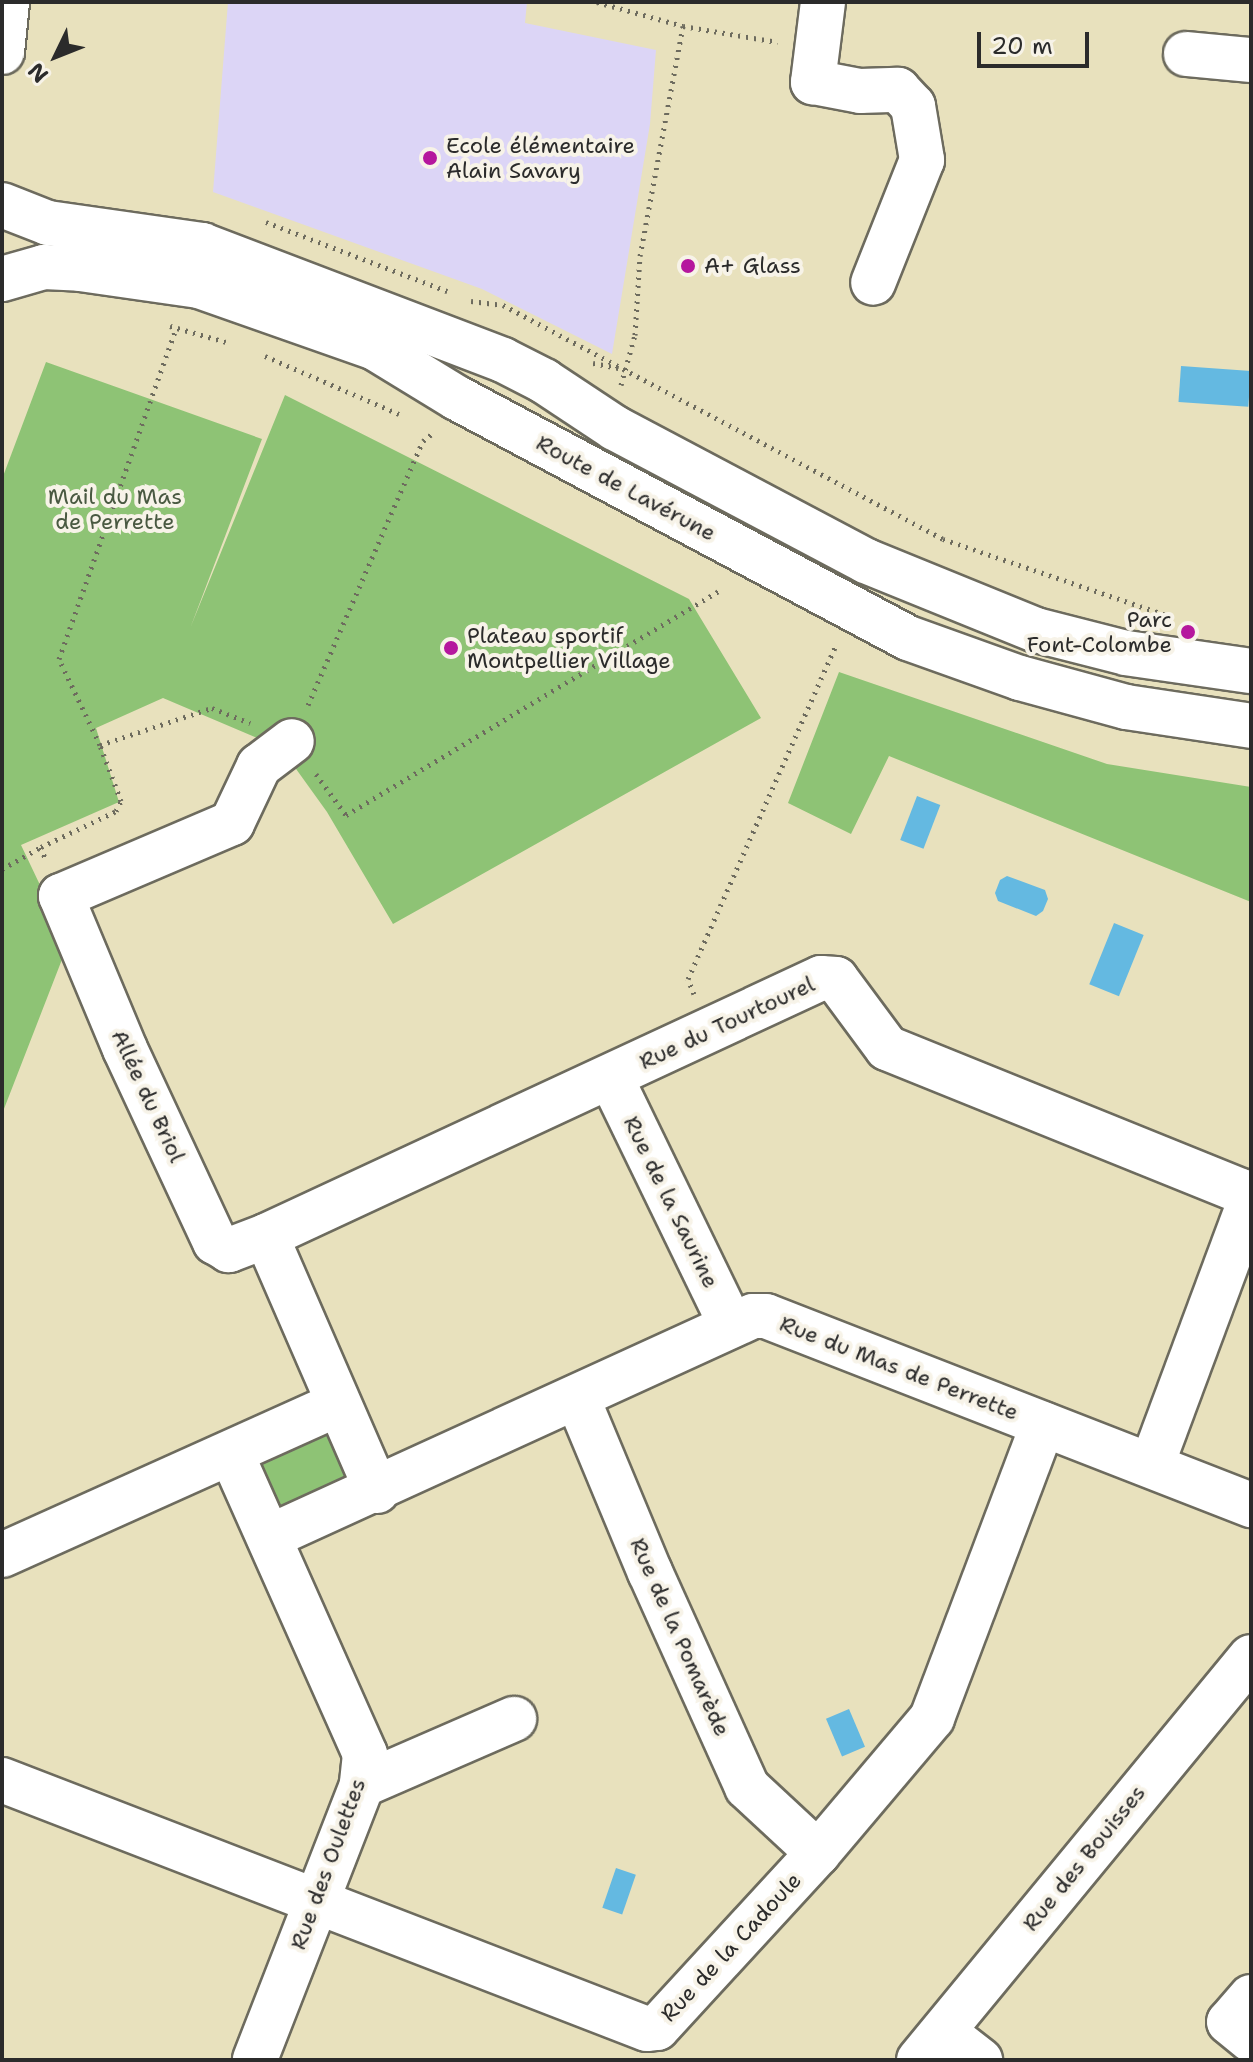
<!DOCTYPE html>
<html>
<head>
<meta charset="utf-8">
<style>
  body { margin:0 }
  #map { position:relative; width:1253px; height:2062px; overflow:hidden; background:#e8e1bd; font-family:"Shantell Sans",sans-serif }
  div>[style] { position:absolute }
  .built>* { inset:0; background:#dcd5f6 }
  .green>* { inset:0; background:#8ec375 }
  .water>* { inset:0; background:#64b9e1; transform-origin:0 0 }
  .path>* { height:5px; margin-top:-2.5px; transform-origin:0; background:repeating-linear-gradient(90deg,#6d6b5e 0 2px,transparent 0 8px) }
  .roads { filter:drop-shadow(2px 0 #6d6b5e) drop-shadow(-2px 0 #6d6b5e) drop-shadow(0 2px #6d6b5e) drop-shadow(0 -2px #6d6b5e) }
  .minor>* { height:44px; margin:-22px; padding:0 22px; transform-origin:22px; border-radius:22px; background:#fff }
  .major>* { height:44px; margin:-22px; padding:0 22px; transform-origin:22px; border-radius:22px; background:#fff }
  .dots>* { width:22px; height:22px; translate:-50% -50%; box-sizing:border-box; border:4px solid #f7f3e8; border-radius:50% }
  span { translate:-50% -50%; white-space:nowrap; text-align:center; line-height:1.15; -webkit-text-stroke:8px #f7f3e8; paint-order:stroke }
  .poi-label { font-size:22px; color:#2b2b2b }
  .left { translate:0 -50%; text-align:left }
  .right { translate:-100% -50%; text-align:right }
  .street-label { font-size:22px; color:#2b2b2b }
  .park-label { font-size:22px; color:#495941 }
  .frame { position:absolute; inset:0; border:4px solid #2b2b2b; pointer-events:none }
  .north { position:absolute; left:16px; top:16px; width:80px; height:80px; -webkit-text-stroke:6px #f7f3e8; paint-order:stroke; rotate:227deg; font-size:22px; font-weight:700; line-height:32px; text-align:center; color:#2b2b2b }
  .north::after { content:''; display:block; margin:auto; width:28px; height:36px; background:#2b2b2b; clip-path:polygon(50% 0,100% 100%,50% 72%,0 100%) }
  .scale { position:absolute; left:977px; top:32px; width:112px; height:36px; box-sizing:border-box; border:4px solid #2b2b2b; border-top:0; padding-left:10px; font-size:24px; line-height:28px; white-space:nowrap; color:#2b2b2b; -webkit-text-stroke:6px #f7f3e8; paint-order:stroke }
</style>
</head>
<body>
<div id="map">
  <div class="built">
    <div style="clip-path:polygon(228px 2px,527px 2px,525px 23px,656px 50px,650px 124px,612px 354px,482px 289px,213px 192px)"></div>
  </div>
  <div class="green">
    <div style="clip-path:polygon(46px 362px,262px 439px,191px 626px,285px 395px,689px 599px,761px 718px,393px 924px,327px 812px,281px 748px,163px 698px,96px 728px,119px 802px,21px 845px,68px 944px,2px 1114px,2px 479px)"></div>
    <div style="clip-path:polygon(839px 672px,1107px 764px,1251px 787px,1251px 902px,889px 756px,851px 834px,788px 803px)"></div>
    <div style="clip-path:polygon(321px 1429px,338px 1436px,349px 1466px,344px 1479px,292px 1507px,283px 1506px,273px 1499px,260px 1473px,261px 1463px,267px 1454px)"></div>
  </div>
  <div class="water">
    <div style="left:1181px;top:366px;width:70px;height:36px;rotate:4deg"></div>
    <div style="left:917px;top:796px;width:25px;height:47px;rotate:21deg"></div>
    <div style="clip-path:polygon(1007px 876px,1045px 890px,1048px 899px,1043px 911px,1036px 916px,998px 901px,995px 893px,1000px 880px)"></div>
    <div style="left:1114px;top:923px;width:32px;height:66px;rotate:22deg"></div>
    <div style="left:849px;top:1709px;width:41px;height:25px;rotate:67deg"></div>
    <div style="left:616px;top:1868px;width:21px;height:42px;rotate:19deg"></div>
  </div>
  <div class="path">
    <div style="left:597px;top:2px;width:89px;rotate:15.6deg"></div>
    <div style="left:266px;top:222px;width:194px;rotate:20.9deg"></div>
    <div style="left:471px;top:301px;width:32px;rotate:7deg"></div>
    <div style="left:503px;top:305px;width:498px;rotate:28deg"></div>
    <div style="left:943px;top:539px;width:236px;rotate:18.8deg"></div>
    <div style="left:170px;top:326px;width:58px;rotate:15.9deg"></div>
    <div style="left:265px;top:356px;width:146px;rotate:23.4deg"></div>
    <div style="left:593px;top:363px;width:26px;rotate:11deg"></div>
    <div style="left:621px;top:385px;width:52px;rotate:-74.4deg"></div>
    <div style="left:635px;top:335px;width:79px;rotate:-86.4deg"></div>
    <div style="left:640px;top:256px;width:234px;rotate:-79.4deg"></div>
    <div style="left:683px;top:26px;width:96px;rotate:9.6deg"></div>
    <div style="left:308px;top:705px;width:288px;rotate:-66.5deg"></div>
    <div style="left:423px;top:441px;width:14px;rotate:-39deg"></div>
    <div style="left:100px;top:745px;width:118px;rotate:-18.3deg"></div>
    <div style="left:212px;top:708px;width:41px;rotate:21.5deg"></div>
    <div style="left:316px;top:774px;width:51px;rotate:53.8deg"></div>
    <div style="left:346px;top:815px;width:439px;rotate:-31deg"></div>
    <div style="left:41px;top:847px;width:83px;rotate:-25.6deg"></div>
    <div style="left:116px;top:811px;width:11px;rotate:-63deg"></div>
    <div style="left:121px;top:801px;width:60px;rotate:-110.6deg"></div>
    <div style="left:100px;top:745px;width:95px;rotate:-115.5deg"></div>
    <div style="left:59px;top:659px;width:351px;rotate:-70.5deg"></div>
    <div style="left:2px;top:869px;width:45px;rotate:-29.4deg"></div>
    <div style="left:41px;top:847px;width:15px;rotate:70deg"></div>
    <div style="left:694px;top:994px;width:16px;rotate:-112deg"></div>
    <div style="left:688px;top:979px;width:363px;rotate:-66.1deg"></div>
  </div>
  <div class="roads">
    <div class="minor">
      <div style="left:823px;top:2px;width:81px;rotate:97.1deg"></div>
      <div style="left:813px;top:82px;width:48px;rotate:10.8deg"></div>
      <div style="left:860px;top:91px;width:38px;rotate:-2deg"></div>
      <div style="left:898px;top:90px;width:22px;rotate:47deg"></div>
      <div style="left:913px;top:106px;width:55px;rotate:80.5deg"></div>
      <div style="left:922px;top:160px;width:132px;rotate:111.7deg"></div>
      <div style="left:2px;top:52px;width:50px;rotate:-84.3deg"></div>
      <div style="left:1186px;top:54px;width:65px;rotate:5.3deg"></div>
      <div style="left:611px;top:1078px;width:275px;rotate:64.1deg"></div>
      <div style="left:266px;top:1236px;width:40px;rotate:159deg"></div>
      <div style="left:229px;top:1250px;width:16px;rotate:-150deg"></div>
      <div style="left:215px;top:1242px;width:213px;rotate:-115deg"></div>
      <div style="left:125px;top:1049px;width:166px;rotate:-112.7deg"></div>
      <div style="left:61px;top:896px;width:186px;rotate:-23.1deg"></div>
      <div style="left:232px;top:823px;width:63px;rotate:-64.7deg"></div>
      <div style="left:259px;top:766px;width:41px;rotate:-37.1deg"></div>
      <div style="left:577px;top:1397px;width:190px;rotate:67.4deg"></div>
      <div style="left:650px;top:1572px;width:236px;rotate:65.7deg"></div>
      <div style="left:747px;top:1787px;width:97px;rotate:42.9deg"></div>
      <div style="left:231px;top:1453px;width:329px;rotate:66deg"></div>
      <div style="left:365px;top:1754px;width:31px;rotate:96deg"></div>
      <div style="left:362px;top:1785px;width:295px;rotate:111.3deg"></div>
      <div style="left:377px;top:1491px;width:278px;rotate:-113.5deg"></div>
      <div style="left:266px;top:1236px;width:612px;rotate:-24.93deg"></div>
      <div style="left:821px;top:978px;width:15px;rotate:4deg"></div>
      <div style="left:836px;top:979px;width:86px;rotate:53.5deg"></div>
      <div style="left:887px;top:1048px;width:382px;rotate:22deg"></div>
      <div style="left:1241px;top:1191px;width:13px;rotate:48deg"></div>
      <div style="left:1250px;top:1201px;width:282px;rotate:110.4deg"></div>
      <div style="left:269px;top:1537px;width:532px;rotate:-24.54deg"></div>
      <div style="left:753px;top:1316px;width:13px"></div>
      <div style="left:766px;top:1316px;width:521px;rotate:21.29deg"></div>
      <div style="left:2px;top:1555px;width:368px;rotate:-24.2deg"></div>
      <div style="left:2px;top:1780px;width:691px;rotate:21.11deg"></div>
      <div style="left:647px;top:2029px;width:10px;rotate:-6deg"></div>
      <div style="left:657px;top:2028px;width:238px;rotate:-47.4deg"></div>
      <div style="left:818px;top:1853px;width:177px;rotate:-49.8deg"></div>
      <div style="left:932px;top:1718px;width:314px;rotate:-69.3deg"></div>
      <div style="left:362px;top:1785px;width:166px;rotate:-23.5deg"></div>
      <div style="left:1251px;top:1997px;width:33px;rotate:131deg"></div>
      <div style="left:1229px;top:2022px;width:28px;rotate:39deg"></div>
      <div style="left:944px;top:2032px;width:46px;rotate:37.9deg"></div>
      <div style="left:919px;top:2060px;width:522px;rotate:-50.52deg"></div>
    </div>
    <div class="major">
      <div style="left:2px;top:205px;width:49px;rotate:21.4deg"></div>
      <div style="left:48px;top:223px;width:156px;rotate:8.1deg"></div>
      <div style="left:202px;top:245px;width:322px;rotate:20.9deg"></div>
      <div style="left:503px;top:360px;width:46px;rotate:27.1deg"></div>
      <div style="left:544px;top:381px;width:85px;rotate:33.5deg"></div>
      <div style="left:615px;top:428px;width:284px;rotate:27.9deg"></div>
      <div style="left:866px;top:561px;width:183px;rotate:22.1deg"></div>
      <div style="left:1036px;top:630px;width:93px;rotate:14.3deg"></div>
      <div style="left:1126px;top:653px;width:126px;rotate:8.2deg"></div>
      <div style="left:2px;top:279px;width:44px;rotate:-15.9deg"></div>
      <div style="left:44px;top:267px;width:36px;rotate:3deg"></div>
      <div style="left:80px;top:269px;width:120px;rotate:8.1deg"></div>
      <div style="left:199px;top:286px;width:187px;rotate:19.4deg"></div>
      <div style="left:375px;top:348px;width:96px;rotate:31.4deg"></div>
      <div style="left:457px;top:398px;width:511px;rotate:28.02deg"></div>
      <div style="left:908px;top:638px;width:119px;rotate:19.7deg"></div>
      <div style="left:1020px;top:678px;width:110px;rotate:15.3deg"></div>
      <div style="left:1126px;top:707px;width:126px;rotate:8.6deg"></div>
    </div>
  </div>
  <div class="dots">
    <div style="left:430px;top:158px;background:#b5179e"></div>
    <div style="left:688px;top:266px;background:#b5179e"></div>
    <div style="left:1188px;top:632px;background:#b5179e"></div>
    <div style="left:451px;top:648px;background:#b5179e"></div>
  </div>
  <div class="poi-label">
    <span class="left" style="left:446px;top:158px">Ecole élémentaire<br>Alain Savary</span>
    <span class="left" style="left:704px;top:266px">A+ Glass</span>
    <span class="right" style="left:1172px;top:632px">Parc<br>Font-Colombe</span>
    <span class="left" style="left:467px;top:648px">Plateau sportif<br>Montpellier Village</span>
  </div>
  <div class="street-label">
    <span style="left:626px;top:488px;rotate:28deg">Route de Lavérune</span>
    <span style="left:727px;top:1023px;rotate:-25deg">Rue du Tourtourel</span>
    <span style="left:148px;top:1096px;rotate:65deg">Allée du Briol</span>
    <span style="left:671px;top:1202px;rotate:64deg">Rue de la Saurine</span>
    <span style="left:899px;top:1368px;rotate:21deg">Rue du Mas de Perrette</span>
    <span style="left:680px;top:1637px;rotate:66deg">Rue de la Pomarède</span>
    <span style="left:1084px;top:1858px;rotate:-51deg">Rue des Bouisses</span>
    <span style="left:328px;top:1864px;rotate:-70deg">Rue des Oulettes</span>
    <span style="left:731px;top:1947px;rotate:-47deg">Rue de la Cadoule</span>
  </div>
  <div class="park-label">
    <span style="left:115px;top:509px">Mail du Mas<br>de Perrette</span>
  </div>
  <div class="frame"></div>
  <div class="north">N</div>
  <div class="scale">20 m</div>
</div>
</body>
</html>
